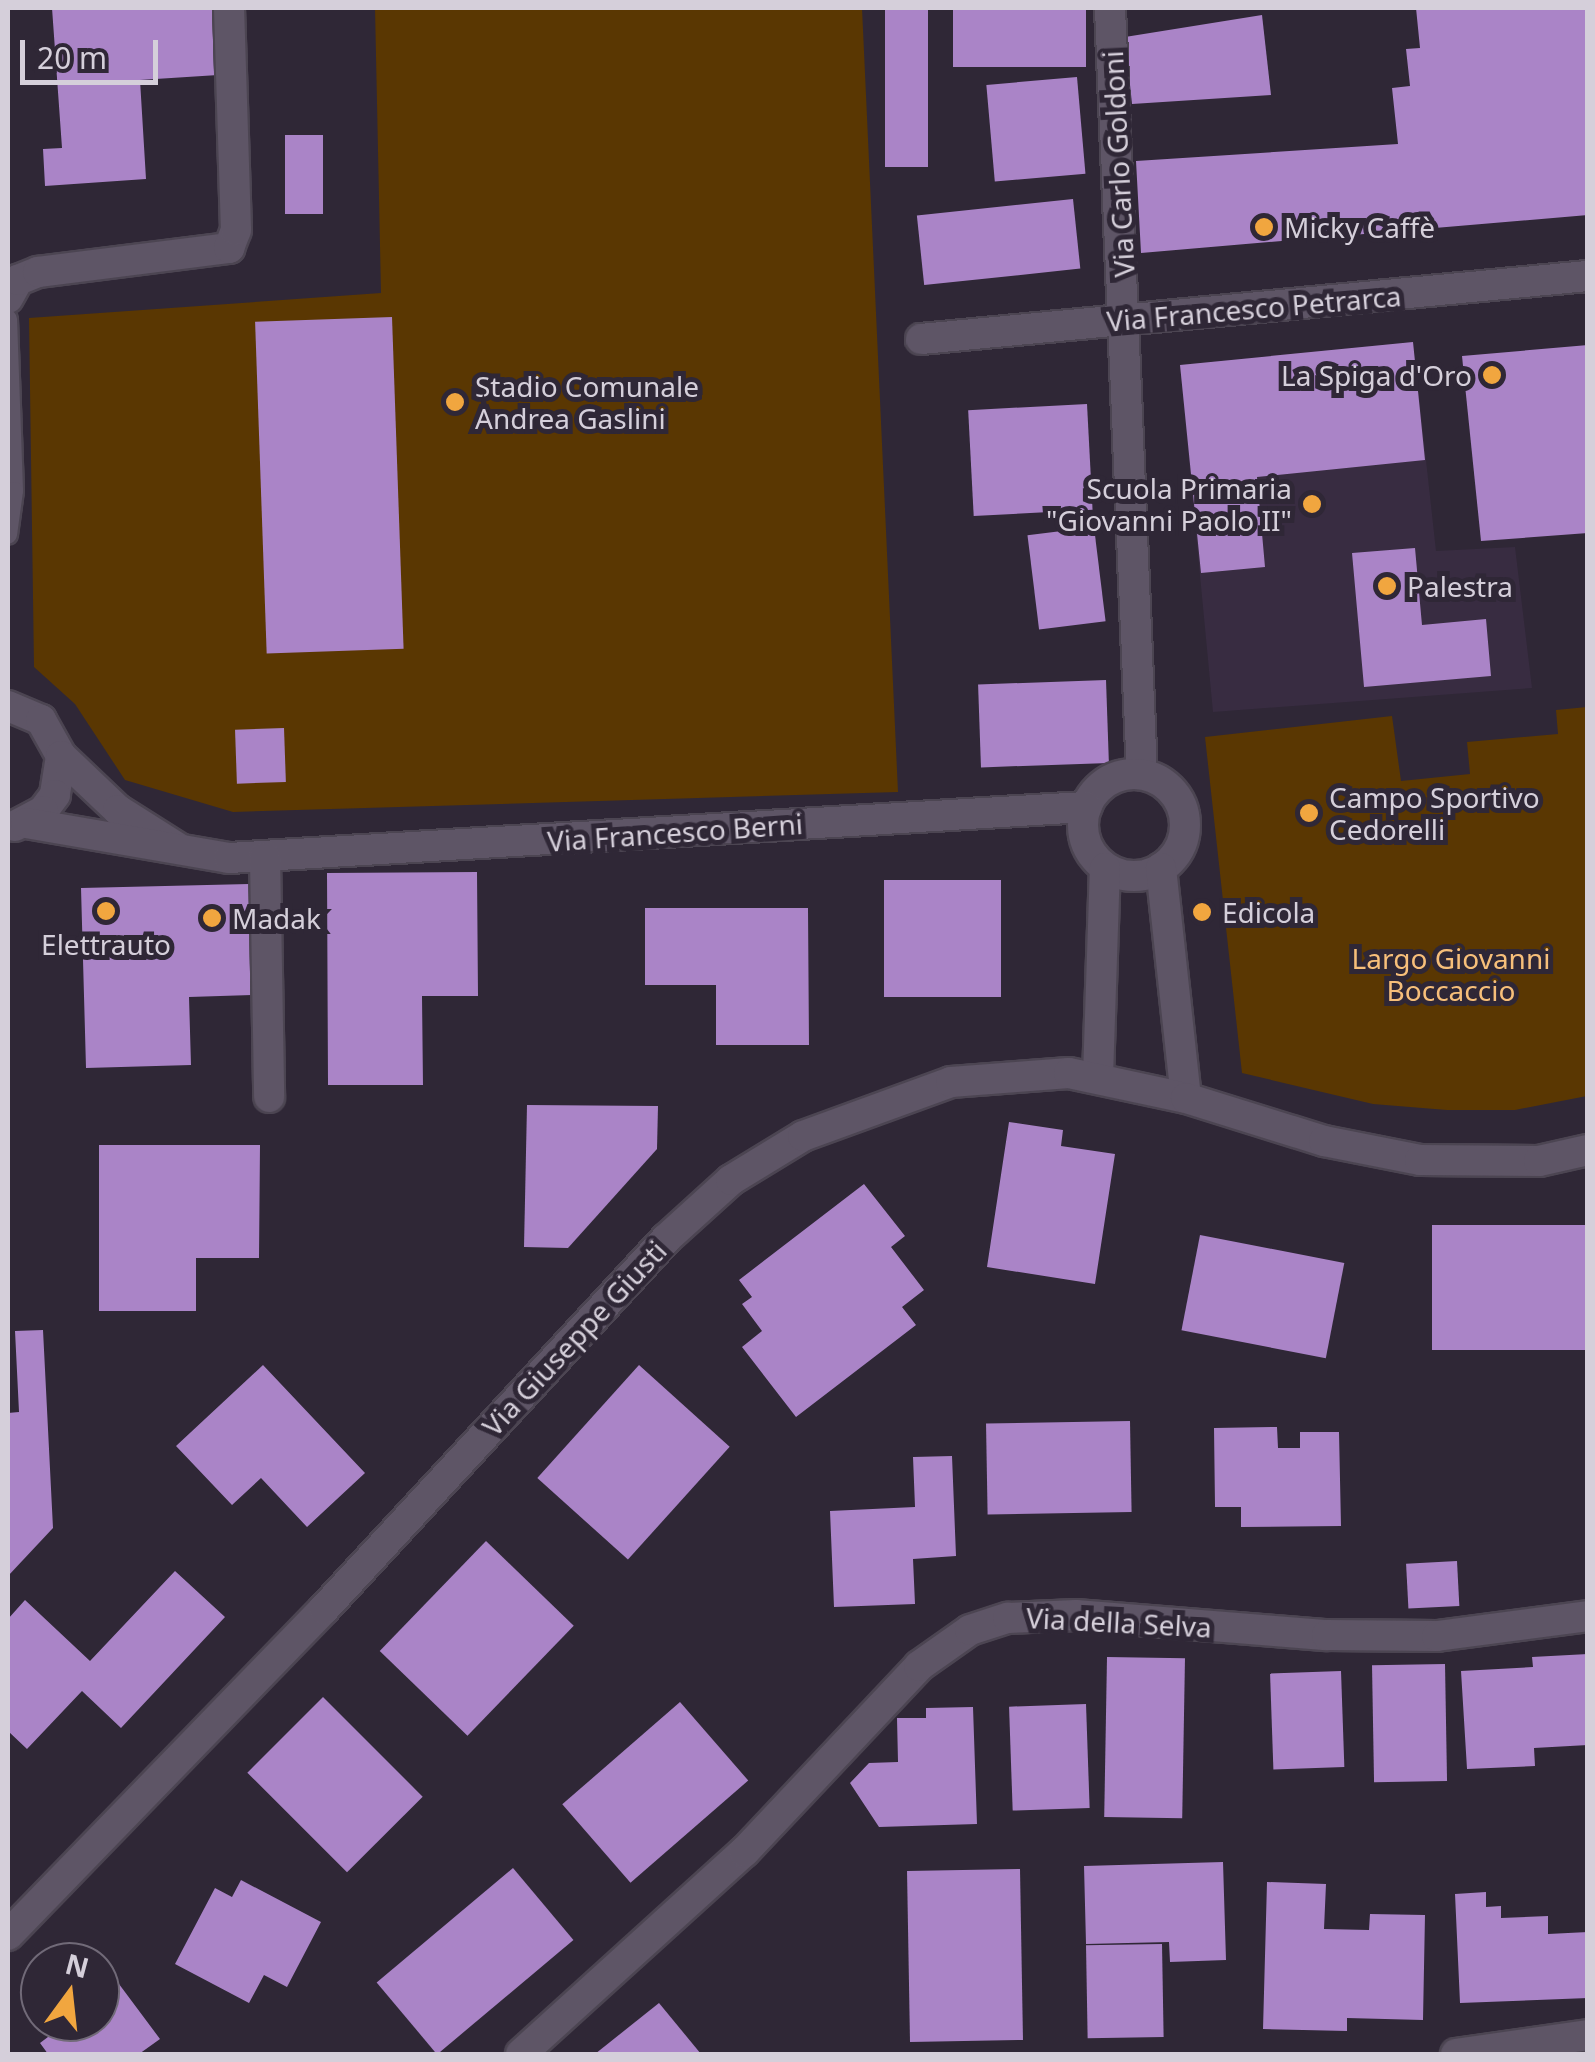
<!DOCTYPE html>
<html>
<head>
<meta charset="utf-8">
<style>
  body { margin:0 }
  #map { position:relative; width:1595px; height:2062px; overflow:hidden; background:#2f2736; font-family:"Noto Sans",sans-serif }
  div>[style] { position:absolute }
  .built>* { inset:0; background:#382c41 }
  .green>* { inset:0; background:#5a3702 }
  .building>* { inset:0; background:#aa84c7; transform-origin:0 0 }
  .roads { filter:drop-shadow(2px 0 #4c4552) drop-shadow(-2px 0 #4c4552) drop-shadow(0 2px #4c4552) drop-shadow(0 -2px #4c4552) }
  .lane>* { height:18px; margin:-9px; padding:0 9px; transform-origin:9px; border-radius:9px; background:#5e5566 }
  .street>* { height:30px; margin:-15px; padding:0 15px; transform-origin:15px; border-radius:15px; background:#5e5566 }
  .street>.ring { margin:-15px; padding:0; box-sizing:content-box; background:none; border:30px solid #5e5566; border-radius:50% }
  .dots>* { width:28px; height:28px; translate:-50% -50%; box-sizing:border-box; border:5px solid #2f2736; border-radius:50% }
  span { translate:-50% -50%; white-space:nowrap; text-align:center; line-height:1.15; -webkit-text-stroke:10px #2f2736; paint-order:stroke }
  .street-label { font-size:28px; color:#d5cfda }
  .poi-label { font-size:28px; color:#d5cfda }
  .left { translate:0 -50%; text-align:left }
  .right { translate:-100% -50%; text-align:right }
  .park-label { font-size:28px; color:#f7bf7a }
  .frame { position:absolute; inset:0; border:10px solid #d5cfda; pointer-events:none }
  .north { position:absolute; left:20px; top:1942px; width:100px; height:100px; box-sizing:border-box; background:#2f2736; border:2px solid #716a78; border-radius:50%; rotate:15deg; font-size:28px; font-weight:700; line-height:40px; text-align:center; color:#d5cfda }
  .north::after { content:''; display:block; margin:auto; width:35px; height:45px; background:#f1a63f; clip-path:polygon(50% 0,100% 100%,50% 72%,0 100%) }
  .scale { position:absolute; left:20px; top:40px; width:138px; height:45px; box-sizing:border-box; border:5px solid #d5cfda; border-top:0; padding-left:12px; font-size:30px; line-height:35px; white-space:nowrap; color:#d5cfda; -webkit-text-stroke:8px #2f2736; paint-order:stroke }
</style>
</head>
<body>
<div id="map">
  <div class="built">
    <div style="clip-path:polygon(1413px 342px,1436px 551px,1515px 547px,1532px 688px,1213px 712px,1180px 365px)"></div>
  </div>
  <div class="green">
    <div style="clip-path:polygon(375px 8px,862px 8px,898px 792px,233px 812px,125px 780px,75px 704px,34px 667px,29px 318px,381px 293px)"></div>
    <div style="clip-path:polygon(1587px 707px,1587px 1096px,1515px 1110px,1447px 1110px,1373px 1104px,1242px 1073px,1205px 737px,1392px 716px,1401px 781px,1470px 774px,1467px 742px,1558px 734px,1556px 710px)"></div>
  </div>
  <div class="building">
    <div style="clip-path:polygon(52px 8px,214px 8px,218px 75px,140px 80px,146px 179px,45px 186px,43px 149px,62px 148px)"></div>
    <div style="left:885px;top:8px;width:43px;height:159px"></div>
    <div style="left:953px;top:8px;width:133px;height:59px"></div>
    <div style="clip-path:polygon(1416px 8px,1588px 8px,1588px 215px,1141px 253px,1136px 161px,1398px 144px,1392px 88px,1410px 86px,1406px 49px,1420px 48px)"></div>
    <div style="clip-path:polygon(1262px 15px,1271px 95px,1132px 104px,1125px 37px)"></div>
    <div style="left:1077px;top:77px;width:97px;height:91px;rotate:85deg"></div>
    <div style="left:285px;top:135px;width:38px;height:79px"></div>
    <div style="left:1073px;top:199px;width:70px;height:157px;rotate:84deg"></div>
    <div style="left:392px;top:317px;width:332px;height:137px;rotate:88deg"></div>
    <div style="clip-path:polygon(1413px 342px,1425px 460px,1257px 477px,1265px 567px,1201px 573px,1180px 365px)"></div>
    <div style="clip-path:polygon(1588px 345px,1588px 533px,1481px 541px,1462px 356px)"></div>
    <div style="left:1087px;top:404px;width:106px;height:119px;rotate:87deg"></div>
    <div style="left:1094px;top:527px;width:95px;height:67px;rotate:83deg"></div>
    <div style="clip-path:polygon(1415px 548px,1422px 625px,1486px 619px,1491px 676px,1364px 687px,1352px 553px)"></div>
    <div style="left:1106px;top:680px;width:83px;height:128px;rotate:88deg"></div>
    <div style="left:284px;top:728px;width:54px;height:49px;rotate:88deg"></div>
    <div style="clip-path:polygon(477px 872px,478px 996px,422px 996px,423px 1085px,328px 1085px,327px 873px)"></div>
    <div style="left:884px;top:880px;width:117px;height:117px"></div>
    <div style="clip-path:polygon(249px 884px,252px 995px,189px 997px,191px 1065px,86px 1068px,81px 888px)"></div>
    <div style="clip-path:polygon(645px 908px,808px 908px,809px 1045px,716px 1045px,716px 985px,645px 985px)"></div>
    <div style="clip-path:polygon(527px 1105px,658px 1106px,657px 1149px,568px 1248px,524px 1247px)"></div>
    <div style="clip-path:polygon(1009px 1122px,1063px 1130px,1061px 1146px,1115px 1154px,1095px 1284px,987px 1267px)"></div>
    <div style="clip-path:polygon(99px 1145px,260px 1145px,259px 1258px,196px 1258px,196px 1311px,99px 1311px)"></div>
    <div style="clip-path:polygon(864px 1184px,905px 1236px,891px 1247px,924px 1290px,902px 1307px,916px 1325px,796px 1417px,742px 1347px,762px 1331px,742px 1304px,752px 1297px,739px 1280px)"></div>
    <div style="left:1588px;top:1225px;width:125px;height:156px;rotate:90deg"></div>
    <div style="left:1200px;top:1235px;width:147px;height:97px;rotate:11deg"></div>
    <div style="clip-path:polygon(43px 1330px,53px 1528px,8px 1576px,8px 1413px,19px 1412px,15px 1331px)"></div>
    <div style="clip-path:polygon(263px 1365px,365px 1473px,307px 1527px,261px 1478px,232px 1505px,176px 1446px)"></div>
    <div style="left:639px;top:1365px;width:122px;height:152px;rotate:42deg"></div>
    <div style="left:1130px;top:1421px;width:91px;height:144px;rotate:89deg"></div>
    <div style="clip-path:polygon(1277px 1427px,1278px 1448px,1300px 1448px,1300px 1432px,1339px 1432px,1341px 1526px,1241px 1527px,1241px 1507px,1215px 1507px,1214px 1428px)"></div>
    <div style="clip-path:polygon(952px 1456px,956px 1556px,913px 1559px,915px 1604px,834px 1607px,830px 1511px,915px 1507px,913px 1457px)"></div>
    <div style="left:486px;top:1541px;width:122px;height:153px;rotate:44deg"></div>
    <div style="left:1457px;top:1561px;width:45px;height:51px;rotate:87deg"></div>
    <div style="clip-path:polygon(175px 1571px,225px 1617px,121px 1728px,82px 1691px,27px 1749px,8px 1731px,8px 1619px,25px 1600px,90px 1661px)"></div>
    <div style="clip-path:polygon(1588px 1654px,1588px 1745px,1534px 1748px,1535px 1766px,1467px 1769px,1461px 1671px,1533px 1667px,1532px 1657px)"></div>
    <div style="left:1107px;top:1657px;width:78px;height:160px;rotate:1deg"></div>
    <div style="left:1445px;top:1664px;width:117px;height:73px;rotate:89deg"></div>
    <div style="left:1341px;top:1671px;width:96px;height:71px;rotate:88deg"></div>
    <div style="left:323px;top:1697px;width:141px;height:107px;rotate:45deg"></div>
    <div style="left:680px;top:1702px;width:104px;height:156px;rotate:49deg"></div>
    <div style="left:1086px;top:1704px;width:104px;height:77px;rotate:88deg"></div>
    <div style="clip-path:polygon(973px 1707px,977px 1824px,879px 1827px,850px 1783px,869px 1763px,898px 1762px,897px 1718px,926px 1718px,926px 1708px)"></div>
    <div style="clip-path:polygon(1223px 1862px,1226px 1960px,1170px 1962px,1169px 1942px,1086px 1944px,1084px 1866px)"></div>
    <div style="left:513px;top:1868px;width:94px;height:178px;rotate:50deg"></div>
    <div style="left:1020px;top:1869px;width:171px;height:113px;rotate:89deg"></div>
    <div style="clip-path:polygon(241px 1880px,321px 1922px,287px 1987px,264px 1975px,249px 2003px,175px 1964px,215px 1888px,232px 1897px)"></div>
    <div style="clip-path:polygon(1267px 1882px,1326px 1884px,1324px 1929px,1369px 1930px,1370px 1914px,1425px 1915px,1423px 2020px,1347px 2018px,1347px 2031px,1263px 2029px)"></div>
    <div style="clip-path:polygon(1486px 1892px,1486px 1907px,1501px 1906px,1501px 1918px,1548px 1916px,1548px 1934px,1588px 1932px,1588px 1998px,1460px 2003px,1455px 1894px)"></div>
    <div style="left:1162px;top:1944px;width:93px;height:76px;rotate:89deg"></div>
    <div style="clip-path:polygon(119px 1984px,160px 2039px,139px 2054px,48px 2054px,40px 2043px,68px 2022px,100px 2022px,100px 1998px)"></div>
    <div style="clip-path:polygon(659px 2003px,701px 2054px,595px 2054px)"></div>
  </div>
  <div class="roads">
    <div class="lane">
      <div style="left:8px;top:319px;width:172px;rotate:88deg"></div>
      <div style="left:14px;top:491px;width:44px;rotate:97.8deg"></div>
    </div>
    <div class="street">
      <div style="left:1110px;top:8px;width:767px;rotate:87.61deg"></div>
      <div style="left:8px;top:298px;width:21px;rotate:-61deg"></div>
      <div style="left:18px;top:280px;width:22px;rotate:-22deg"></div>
      <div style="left:38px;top:272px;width:193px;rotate:-7.2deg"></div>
      <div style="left:229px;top:248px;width:19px;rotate:-69deg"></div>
      <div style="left:236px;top:230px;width:222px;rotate:-91.8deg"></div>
      <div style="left:921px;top:339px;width:670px;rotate:-5.4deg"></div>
      <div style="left:8px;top:706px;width:36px;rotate:23deg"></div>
      <div style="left:41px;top:720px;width:41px;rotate:60.9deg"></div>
      <div style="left:61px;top:756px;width:39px;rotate:99deg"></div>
      <div style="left:55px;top:795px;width:20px;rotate:127deg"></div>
      <div style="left:43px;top:811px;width:32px;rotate:152deg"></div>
      <div style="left:61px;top:756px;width:79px;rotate:43.5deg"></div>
      <div style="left:118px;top:810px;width:71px;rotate:32.3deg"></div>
      <div class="ring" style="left:1083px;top:774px;width:72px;height:72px"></div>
      <div style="left:26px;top:823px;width:206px;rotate:9.8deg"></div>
      <div style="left:229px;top:858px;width:859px;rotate:-3.41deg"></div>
      <div style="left:265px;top:857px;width:240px;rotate:89deg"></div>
      <div style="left:1161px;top:868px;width:231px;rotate:83.8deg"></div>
      <div style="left:1098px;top:1077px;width:209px;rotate:-88.1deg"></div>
      <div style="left:8px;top:1935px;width:454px;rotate:-45.9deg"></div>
      <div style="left:324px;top:1609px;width:504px;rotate:-47.25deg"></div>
      <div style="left:666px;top:1239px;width:88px;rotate:-42.2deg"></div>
      <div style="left:731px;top:1180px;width:84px;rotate:-31.4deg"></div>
      <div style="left:803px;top:1136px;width:158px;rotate:-20deg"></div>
      <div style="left:951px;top:1082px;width:118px;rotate:-4.4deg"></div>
      <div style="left:1069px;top:1073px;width:120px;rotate:12.1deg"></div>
      <div style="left:1186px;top:1098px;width:145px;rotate:17.3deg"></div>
      <div style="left:1324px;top:1141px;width:98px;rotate:11.2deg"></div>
      <div style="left:1420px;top:1160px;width:119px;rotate:0.5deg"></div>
      <div style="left:1539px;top:1161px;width:50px;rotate:-12.7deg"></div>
      <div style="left:521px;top:2054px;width:301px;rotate:-42.2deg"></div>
      <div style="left:744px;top:1852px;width:255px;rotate:-46.7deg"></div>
      <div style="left:919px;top:1666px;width:62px;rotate:-35.2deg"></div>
      <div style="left:970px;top:1630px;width:40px;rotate:-18deg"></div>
      <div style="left:1008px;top:1618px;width:68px;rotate:-2.5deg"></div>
      <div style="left:1076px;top:1615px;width:252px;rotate:4.6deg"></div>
      <div style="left:1327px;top:1635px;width:110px;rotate:0.5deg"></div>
      <div style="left:1437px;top:1636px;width:152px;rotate:-7.5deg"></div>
      <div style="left:1456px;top:2054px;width:133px;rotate:-8.2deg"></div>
    </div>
  </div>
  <div class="dots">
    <div style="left:1264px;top:227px;background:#f1a63f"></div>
    <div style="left:1492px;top:375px;background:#f1a63f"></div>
    <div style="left:455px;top:402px;background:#f1a63f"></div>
    <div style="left:1312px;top:504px;background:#f1a63f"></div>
    <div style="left:1387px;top:586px;background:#f1a63f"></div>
    <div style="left:1309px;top:813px;background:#f1a63f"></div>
    <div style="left:106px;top:911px;background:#f1a63f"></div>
    <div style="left:1202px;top:912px;background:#f1a63f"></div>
    <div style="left:212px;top:918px;background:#f1a63f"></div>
  </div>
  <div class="street-label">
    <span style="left:1118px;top:164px;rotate:-93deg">Via Carlo Goldoni</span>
    <span style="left:1254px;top:308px;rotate:-5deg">Via Francesco Petrarca</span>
    <span style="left:675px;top:832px;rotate:-4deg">Via Francesco Berni</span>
    <span style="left:574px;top:1338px;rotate:-47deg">Via Giuseppe Giusti</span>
    <span style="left:1119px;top:1622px;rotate:3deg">Via della Selva</span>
  </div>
  <div class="poi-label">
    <span class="left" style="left:1284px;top:227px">Micky Caffè</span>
    <span class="right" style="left:1472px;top:375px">La Spiga d'Oro</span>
    <span class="left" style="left:475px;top:402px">Stadio Comunale<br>Andrea Gaslini</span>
    <span class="right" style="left:1292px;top:504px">Scuola Primaria<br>"Giovanni Paolo II"</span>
    <span class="left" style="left:1407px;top:586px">Palestra</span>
    <span class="left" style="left:1329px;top:813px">Campo Sportivo<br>Cedorelli</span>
    <span class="left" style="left:1222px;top:912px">Edicola</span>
    <span class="left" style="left:232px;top:918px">Madak</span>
    <span style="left:106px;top:944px">Elettrauto</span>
  </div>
  <div class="park-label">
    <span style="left:1451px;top:974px">Largo Giovanni<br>Boccaccio</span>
  </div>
  <div class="frame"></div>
  <div class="north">N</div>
  <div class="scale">20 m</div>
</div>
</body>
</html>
